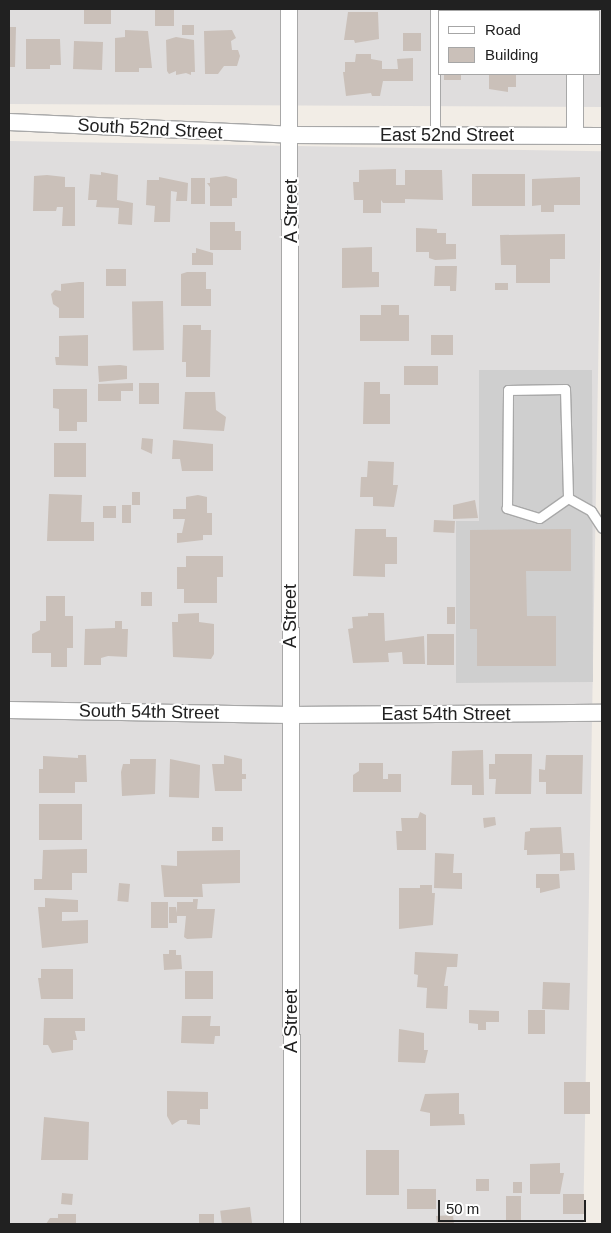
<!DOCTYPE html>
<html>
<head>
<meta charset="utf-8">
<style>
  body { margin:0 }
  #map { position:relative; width:611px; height:1233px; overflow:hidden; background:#f2ede6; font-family:Helvetica,sans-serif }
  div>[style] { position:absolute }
  .residential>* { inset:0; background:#dfdddd; transform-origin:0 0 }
  .religious>* { inset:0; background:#cfcfcf }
  .building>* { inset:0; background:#cac0b9; transform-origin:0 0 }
  .roads { filter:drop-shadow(1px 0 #a8a8a8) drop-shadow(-1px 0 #a8a8a8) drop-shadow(0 1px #a8a8a8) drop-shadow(0 -1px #a8a8a8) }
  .lane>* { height:9px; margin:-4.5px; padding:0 4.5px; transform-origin:4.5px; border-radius:4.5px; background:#fff }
  .street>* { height:16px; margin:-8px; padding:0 8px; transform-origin:8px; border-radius:8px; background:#fff }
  span { translate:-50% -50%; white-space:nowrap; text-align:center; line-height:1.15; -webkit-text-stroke:4px #fff; paint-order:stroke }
  .street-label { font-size:18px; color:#212121 }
  .frame { position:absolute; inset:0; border:10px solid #212121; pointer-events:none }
  .legend { position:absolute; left:438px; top:10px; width:162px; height:65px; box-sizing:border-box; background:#fff; border:1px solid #a6a6a6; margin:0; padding:6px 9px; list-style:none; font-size:15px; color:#212121 }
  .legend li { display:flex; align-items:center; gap:10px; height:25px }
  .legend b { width:25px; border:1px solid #a6a6a6 }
  .scale { position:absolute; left:438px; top:1200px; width:148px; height:22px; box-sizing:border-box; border:2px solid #212121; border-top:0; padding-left:6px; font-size:15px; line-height:18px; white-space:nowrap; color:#212121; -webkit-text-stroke:4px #fff; paint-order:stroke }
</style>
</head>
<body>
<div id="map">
  <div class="residential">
    <div style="clip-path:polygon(evenodd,9px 9px,602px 9px,602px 107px,9px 104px,9px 9px,440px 11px,600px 11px,600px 74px,440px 74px,440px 11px)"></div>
    <div style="left:9px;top:141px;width:593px;height:1083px;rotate:1deg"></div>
  </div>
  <div class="religious">
    <div style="clip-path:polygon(479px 370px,592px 370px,593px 682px,456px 683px,456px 521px,479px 521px)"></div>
  </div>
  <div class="building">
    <div style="left:84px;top:9px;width:27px;height:15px"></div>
    <div style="left:155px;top:9px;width:19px;height:17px"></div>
    <div style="left:478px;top:9px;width:45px;height:2px"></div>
    <div style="clip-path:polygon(348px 12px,378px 12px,379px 39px,355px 43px,354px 40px,344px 40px)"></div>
    <div style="left:182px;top:25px;width:12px;height:10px"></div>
    <div style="clip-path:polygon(9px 27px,16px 27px,15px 67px,9px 67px)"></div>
    <div style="clip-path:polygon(125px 30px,148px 31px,152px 68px,139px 68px,139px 72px,115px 72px,115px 38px,125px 37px)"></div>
    <div style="clip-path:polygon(232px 30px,236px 38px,231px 41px,232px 50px,238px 50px,240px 56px,237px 66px,224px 66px,218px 74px,205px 74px,204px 31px)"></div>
    <div style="left:403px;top:33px;width:18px;height:18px"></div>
    <div style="clip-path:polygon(176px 37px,194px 40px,195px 72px,191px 72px,191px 75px,186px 73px,176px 75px,176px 71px,169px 74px,167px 71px,166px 40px)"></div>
    <div style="clip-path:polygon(26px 39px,60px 39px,61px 65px,50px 65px,50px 69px,26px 69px)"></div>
    <div style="left:74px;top:41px;width:29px;height:28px;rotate:2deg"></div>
    <div style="clip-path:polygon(356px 54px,371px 54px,371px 59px,382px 61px,382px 69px,398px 69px,397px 59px,413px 58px,413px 81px,383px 81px,380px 96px,372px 96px,371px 93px,346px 96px,343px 72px,345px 72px,345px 62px,355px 62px)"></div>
    <div style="left:444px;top:74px;width:17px;height:6px"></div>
    <div style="clip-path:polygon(489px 74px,516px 74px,516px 87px,508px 87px,508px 92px,489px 89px)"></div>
    <div style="clip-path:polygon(396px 169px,396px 185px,405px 185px,405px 170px,442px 170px,443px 200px,405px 199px,405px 203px,383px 203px,381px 200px,381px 213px,363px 213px,363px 200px,354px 200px,353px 182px,359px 182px,359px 170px)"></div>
    <div style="clip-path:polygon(101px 172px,118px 175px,117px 200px,133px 203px,132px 225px,118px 224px,119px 208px,96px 207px,97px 200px,88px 200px,90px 174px,101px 175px)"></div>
    <div style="left:472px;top:174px;width:53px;height:32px"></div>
    <div style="clip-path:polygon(47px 175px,65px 177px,65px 187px,75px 187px,75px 226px,62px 226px,63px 207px,57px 207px,56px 211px,33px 211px,34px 176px)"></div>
    <div style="clip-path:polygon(226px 176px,237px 179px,237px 198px,232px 198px,232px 206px,210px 206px,210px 187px,207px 183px,210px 183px,210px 178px)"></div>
    <div style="clip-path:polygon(159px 177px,188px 183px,187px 201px,176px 201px,177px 192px,171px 191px,170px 222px,154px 222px,155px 206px,146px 205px,147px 180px,159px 180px)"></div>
    <div style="clip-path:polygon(580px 177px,580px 205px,554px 205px,554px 212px,541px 212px,541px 205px,532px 206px,532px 179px)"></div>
    <div style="left:191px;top:178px;width:14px;height:26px"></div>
    <div style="clip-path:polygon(210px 222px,235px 222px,235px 231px,241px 231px,241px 250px,210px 250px)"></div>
    <div style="clip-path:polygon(416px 228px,437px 229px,437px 233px,446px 233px,446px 244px,456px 244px,456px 259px,435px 260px,429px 258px,429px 252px,416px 252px)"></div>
    <div style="clip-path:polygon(565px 234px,565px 259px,550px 259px,550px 283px,516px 283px,516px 265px,501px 265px,500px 235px)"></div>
    <div style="clip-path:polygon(372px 247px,372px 272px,379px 272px,379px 287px,342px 288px,342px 248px)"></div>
    <div style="clip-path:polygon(196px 248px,213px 253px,213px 265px,192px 265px,192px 253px,196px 253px)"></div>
    <div style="clip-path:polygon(435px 266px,457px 266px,456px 291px,450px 291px,450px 286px,434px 286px)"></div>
    <div style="left:106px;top:269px;width:20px;height:17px"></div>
    <div style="clip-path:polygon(187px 272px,206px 272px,206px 289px,211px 289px,211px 306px,181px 306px,181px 274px)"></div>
    <div style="clip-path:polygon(79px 282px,84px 282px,84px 318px,59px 318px,59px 308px,53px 304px,51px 294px,55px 290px,61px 291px,61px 284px)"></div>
    <div style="left:495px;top:283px;width:13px;height:7px"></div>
    <div style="left:163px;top:301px;width:49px;height:31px;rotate:89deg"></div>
    <div style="clip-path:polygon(381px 305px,399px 305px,399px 315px,409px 315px,409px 341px,360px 341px,360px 315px,381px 315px)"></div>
    <div style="clip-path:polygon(183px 325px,201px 325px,201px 330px,211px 330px,210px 377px,186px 377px,186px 362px,182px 362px)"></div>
    <div style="clip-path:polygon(88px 335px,88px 366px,56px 365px,55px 357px,59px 357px,59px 336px)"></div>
    <div style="left:431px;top:335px;width:22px;height:20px"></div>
    <div style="clip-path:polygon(120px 365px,127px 366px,127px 379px,99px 382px,98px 366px)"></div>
    <div style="left:404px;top:366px;width:34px;height:19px"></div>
    <div style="clip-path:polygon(364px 382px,380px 382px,380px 394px,390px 394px,390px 424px,363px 424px)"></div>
    <div style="clip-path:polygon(133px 383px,133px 391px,121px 391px,121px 401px,98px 401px,98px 384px)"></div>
    <div style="left:139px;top:383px;width:20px;height:21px"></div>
    <div style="clip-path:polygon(53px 389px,87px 389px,87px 422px,77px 422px,77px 431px,59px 431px,59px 409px,53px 408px)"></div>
    <div style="clip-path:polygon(185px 392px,215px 392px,216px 410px,226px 417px,224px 431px,183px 429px)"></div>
    <div style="clip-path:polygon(142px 438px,153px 439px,152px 454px,141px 449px)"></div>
    <div style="clip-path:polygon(173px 440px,213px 444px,213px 471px,182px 471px,180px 459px,172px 459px)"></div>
    <div style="left:54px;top:443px;width:32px;height:34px"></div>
    <div style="clip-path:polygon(368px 461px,394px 462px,393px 485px,398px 485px,394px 507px,373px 506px,373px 497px,360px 497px,361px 477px,367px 477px)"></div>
    <div style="left:132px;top:492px;width:8px;height:13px"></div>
    <div style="clip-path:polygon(49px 494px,82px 495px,81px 522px,94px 522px,94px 541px,47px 541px)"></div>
    <div style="clip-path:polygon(198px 495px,207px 497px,207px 513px,212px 513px,212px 535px,203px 535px,203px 540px,177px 543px,177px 533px,182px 533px,185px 519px,173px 519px,173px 509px,186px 509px,186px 497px)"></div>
    <div style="clip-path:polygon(475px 500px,478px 518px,453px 519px,453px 505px)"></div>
    <div style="left:122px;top:505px;width:9px;height:18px"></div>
    <div style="left:103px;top:506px;width:13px;height:12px"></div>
    <div style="left:434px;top:520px;width:21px;height:12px;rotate:3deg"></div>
    <div style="clip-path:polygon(355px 529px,386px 529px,386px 537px,397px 537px,397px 564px,385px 564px,385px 577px,353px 576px)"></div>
    <div style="clip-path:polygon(571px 529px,571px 571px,526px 571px,527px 616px,556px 616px,556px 666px,477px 666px,477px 629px,470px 629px,470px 530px)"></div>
    <div style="clip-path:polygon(186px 556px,223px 556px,223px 577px,217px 577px,217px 603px,184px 603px,184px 589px,177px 589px,177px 567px,186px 567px)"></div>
    <div style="left:141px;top:592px;width:11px;height:14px"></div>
    <div style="clip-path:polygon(46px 596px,65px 596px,65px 616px,73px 616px,73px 648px,67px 648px,67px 667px,51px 667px,51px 653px,32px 653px,32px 634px,40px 630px,40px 621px,46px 621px)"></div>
    <div style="left:447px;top:607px;width:8px;height:17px"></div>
    <div style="clip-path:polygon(199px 613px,199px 622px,214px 624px,214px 654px,211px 659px,173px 657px,172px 622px,178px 622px,178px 614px)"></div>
    <div style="clip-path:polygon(368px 613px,384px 613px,385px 641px,424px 636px,425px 664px,403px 664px,402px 652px,388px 653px,389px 662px,353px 663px,348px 629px,353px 628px,352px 617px,368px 616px)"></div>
    <div style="clip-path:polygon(115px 621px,122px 621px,122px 629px,128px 629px,127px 657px,108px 656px,101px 658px,101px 665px,84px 665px,85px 629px,115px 628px)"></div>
    <div style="left:454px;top:634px;width:31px;height:27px;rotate:90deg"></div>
    <div style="clip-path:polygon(483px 750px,484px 795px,472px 795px,472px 785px,451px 785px,452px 751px)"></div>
    <div style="clip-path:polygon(495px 754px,532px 754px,531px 794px,495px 794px,496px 779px,489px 779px,489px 764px,495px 764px)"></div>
    <div style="clip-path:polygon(78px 755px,86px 755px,87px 782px,75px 782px,75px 793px,39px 793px,39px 769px,43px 769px,43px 756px,78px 758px)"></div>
    <div style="clip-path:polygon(224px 755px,242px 759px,242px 774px,246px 774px,246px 779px,242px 779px,242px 791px,215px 791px,212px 764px,224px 764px)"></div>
    <div style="clip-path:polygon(546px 755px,583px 755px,582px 794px,546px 794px,546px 782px,539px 782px,539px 769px,545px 770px)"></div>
    <div style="clip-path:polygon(130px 759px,156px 759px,155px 794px,122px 796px,121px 772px,123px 764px,130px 764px)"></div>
    <div style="clip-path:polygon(170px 759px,200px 765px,199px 798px,169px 797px)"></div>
    <div style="clip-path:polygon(359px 763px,383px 763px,383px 779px,388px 779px,388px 774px,401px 774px,401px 792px,353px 792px,353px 775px,359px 771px)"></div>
    <div style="left:39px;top:804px;width:43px;height:36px"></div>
    <div style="clip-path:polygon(420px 812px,426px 815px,426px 850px,397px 850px,396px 831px,402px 831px,401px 818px,418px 818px)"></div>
    <div style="clip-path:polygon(495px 817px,496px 825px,484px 828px,483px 818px)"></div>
    <div style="left:212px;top:827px;width:11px;height:14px"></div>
    <div style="clip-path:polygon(561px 827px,563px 853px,574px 853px,575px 870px,560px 871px,560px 854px,527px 855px,527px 850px,524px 850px,525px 832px,530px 831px,530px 828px)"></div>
    <div style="clip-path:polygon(87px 849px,87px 873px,72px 873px,72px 890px,34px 890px,34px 879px,42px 879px,43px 850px)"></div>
    <div style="clip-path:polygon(240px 850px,240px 883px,202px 884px,203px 897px,164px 897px,161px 865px,177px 866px,177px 851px)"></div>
    <div style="clip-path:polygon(435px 853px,454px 854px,453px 873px,462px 873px,462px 889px,434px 888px)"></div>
    <div style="clip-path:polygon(536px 874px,559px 874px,560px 888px,540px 893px,540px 888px,536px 888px)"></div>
    <div style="left:119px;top:883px;width:11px;height:18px;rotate:5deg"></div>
    <div style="clip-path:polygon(420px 885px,432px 885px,432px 893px,435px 893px,433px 925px,399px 929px,399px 888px,420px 888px)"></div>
    <div style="clip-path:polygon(45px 898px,78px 900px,78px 912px,62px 912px,62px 921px,88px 920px,88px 943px,42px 948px,38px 907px,45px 907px)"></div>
    <div style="clip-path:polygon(193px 899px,198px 899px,197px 909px,215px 909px,212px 938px,187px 939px,184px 937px,186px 916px,177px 916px,177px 923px,169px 923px,169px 907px,176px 907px,177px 913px,177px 902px,193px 902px)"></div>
    <div style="left:151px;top:902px;width:17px;height:26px"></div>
    <div style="clip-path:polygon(169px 950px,176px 950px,176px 955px,181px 955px,182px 969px,164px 970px,163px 954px,169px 954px)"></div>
    <div style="clip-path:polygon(415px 952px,458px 954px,457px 967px,447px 967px,444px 986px,448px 986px,447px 1009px,426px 1008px,427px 988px,417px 987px,418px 975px,414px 974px)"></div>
    <div style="clip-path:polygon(41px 969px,73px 969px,73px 999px,41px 999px,38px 978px,41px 978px)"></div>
    <div style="left:185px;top:971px;width:28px;height:28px"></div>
    <div style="left:543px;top:982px;width:27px;height:27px;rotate:2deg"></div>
    <div style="clip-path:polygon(469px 1010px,499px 1011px,499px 1022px,486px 1022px,486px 1030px,478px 1030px,478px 1024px,469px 1023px)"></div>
    <div style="left:528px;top:1010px;width:17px;height:24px"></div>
    <div style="clip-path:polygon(182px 1016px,211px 1016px,210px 1026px,220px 1026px,220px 1036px,215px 1036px,214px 1044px,181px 1043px)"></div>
    <div style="clip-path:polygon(44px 1018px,85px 1018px,85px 1031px,75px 1031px,77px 1040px,73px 1040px,73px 1050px,52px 1053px,48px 1045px,43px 1045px)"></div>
    <div style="clip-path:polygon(399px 1029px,424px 1033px,424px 1050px,428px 1050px,425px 1063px,398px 1062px)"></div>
    <div style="left:564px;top:1082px;width:26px;height:32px"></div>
    <div style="clip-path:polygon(167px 1091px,208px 1092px,208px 1109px,200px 1109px,200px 1125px,187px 1124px,187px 1120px,180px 1120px,172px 1125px,167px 1116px)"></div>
    <div style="clip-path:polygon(459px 1093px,459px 1114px,464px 1114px,465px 1125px,430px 1126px,430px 1113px,420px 1111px,425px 1094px)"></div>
    <div style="clip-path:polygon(44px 1117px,89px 1122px,88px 1160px,41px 1160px)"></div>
    <div style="left:366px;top:1150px;width:33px;height:45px"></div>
    <div style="clip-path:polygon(560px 1163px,560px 1173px,564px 1173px,560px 1194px,530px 1194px,530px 1164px)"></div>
    <div style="left:476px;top:1179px;width:13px;height:12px"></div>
    <div style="left:513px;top:1182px;width:9px;height:11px"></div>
    <div style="left:407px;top:1189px;width:29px;height:20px"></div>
    <div style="left:62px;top:1193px;width:11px;height:11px;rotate:5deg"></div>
    <div style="left:563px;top:1194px;width:21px;height:20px"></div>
    <div style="left:506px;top:1196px;width:15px;height:24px"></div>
    <div style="left:250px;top:1207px;width:17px;height:30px;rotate:83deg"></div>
    <div style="clip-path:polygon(58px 1214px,76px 1214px,76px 1224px,46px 1224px,50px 1218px,58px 1218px)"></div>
    <div style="left:199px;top:1214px;width:15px;height:10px"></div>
    <div style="clip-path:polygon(453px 1215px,454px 1224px,437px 1224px,436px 1216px)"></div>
  </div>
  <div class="roads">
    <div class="lane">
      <div style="left:435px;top:9px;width:125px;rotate:90deg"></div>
      <div style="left:565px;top:389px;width:109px;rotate:88.4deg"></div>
      <div style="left:568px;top:498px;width:35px;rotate:145deg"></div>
      <div style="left:539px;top:518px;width:34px;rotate:-163deg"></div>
      <div style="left:507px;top:508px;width:118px;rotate:-89.5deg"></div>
      <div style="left:508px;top:390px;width:57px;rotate:-1deg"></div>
      <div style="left:568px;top:498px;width:26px;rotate:29deg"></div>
      <div style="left:591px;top:511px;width:20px;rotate:57deg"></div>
    </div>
    <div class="street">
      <div style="left:289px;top:9px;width:1215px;rotate:89.86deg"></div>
      <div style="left:575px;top:9px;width:2px;rotate:90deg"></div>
      <div style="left:575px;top:74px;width:61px;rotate:90deg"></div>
      <div style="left:9px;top:122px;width:282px;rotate:2.6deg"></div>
      <div style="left:291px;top:135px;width:311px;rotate:0.2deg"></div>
      <div style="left:9px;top:710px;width:281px;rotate:1deg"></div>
      <div style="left:290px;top:715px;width:312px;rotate:-0.4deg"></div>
    </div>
  </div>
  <div class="street-label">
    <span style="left:150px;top:129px;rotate:3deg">South 52nd Street</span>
    <span style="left:447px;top:135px">East 52nd Street</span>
    <span style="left:291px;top:211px;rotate:-90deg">A Street</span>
    <span style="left:290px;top:616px;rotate:-90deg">A Street</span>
    <span style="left:149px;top:712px;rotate:1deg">South 54th Street</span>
    <span style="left:446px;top:714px">East 54th Street</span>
    <span style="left:291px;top:1021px;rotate:-90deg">A Street</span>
  </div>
  <div class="frame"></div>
  <ul class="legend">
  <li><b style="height:6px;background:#fff"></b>Road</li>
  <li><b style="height:14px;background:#cac0b9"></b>Building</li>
  </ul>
  <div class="scale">50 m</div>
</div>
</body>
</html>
